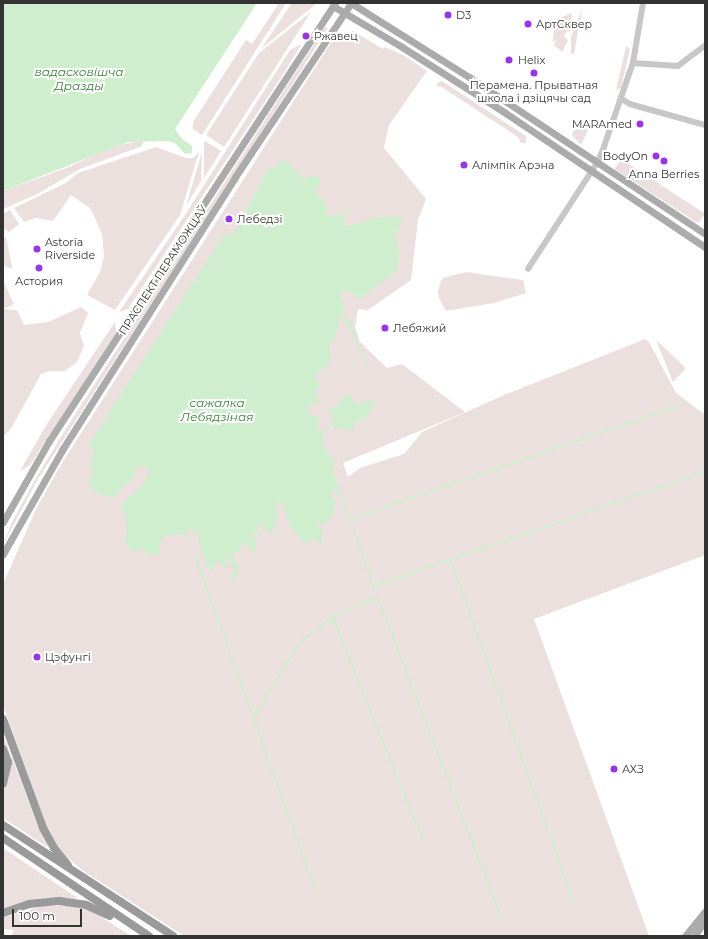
<!DOCTYPE html>
<html>
<head>
<meta charset="utf-8">
<style>
  body { margin:0 }
  #map { position:relative; width:708px; height:939px; overflow:hidden; background:#fff; font-family:Montserrat,sans-serif }
  div>[style] { position:absolute }
  .green>* { inset:0; background:#ece0de; transform-origin:0 0 }
  .water>* { inset:0; background:#ceeece }
  .stream>* { height:1.5px; margin:-0.75px; padding:0 0.75px; transform-origin:0.75px; border-radius:0.75px; background:#ceeece }
  .minor>* { height:5.5px; margin:-2.75px; padding:0 2.75px; transform-origin:2.75px; border-radius:2.75px; background:#c7c7c7 }
  .major>* { height:7px; margin:-3.5px; padding:0 3.5px; transform-origin:3.5px; border-radius:3.5px; background:#ababab }
  .highway>* { height:8px; margin:-4px; padding:0 4px; transform-origin:4px; border-radius:4px; background:#9a9a9a }
  .dots>* { width:11px; height:11px; translate:-50% -50%; box-sizing:border-box; border:2px solid #fff; border-radius:50% }
  span { translate:-50% -50%; white-space:nowrap; text-align:center; line-height:1.15; -webkit-text-stroke:4px #fff; paint-order:stroke }
  .poi-label { font-size:11px; color:#333 }
  .left { translate:0 -50%; text-align:left }
  .right { translate:-100% -50%; text-align:right }
  .street-label { font-size:11px; color:#333 }
  .water-label { font-size:12px; color:#368437; font-style:italic }
  .frame { position:absolute; inset:0; border:4px solid #333; pointer-events:none }
  .scale { position:absolute; left:12px; top:909px; width:70px; height:18px; box-sizing:border-box; border:2px solid #333; border-top:0; padding-left:5px; font-size:12px; line-height:14px; white-space:nowrap; color:#333; -webkit-text-stroke:3px #fff; paint-order:stroke }
</style>
</head>
<body>
<div id="map">
  <div class="green">
    <div style="clip-path:polygon(279px 3px,286px 3px,202px 135px,193px 129px,193px 122px,246px 40px,252px 44px)"></div>
    <div style="clip-path:polygon(292px 3px,317px 3px,261px 49px,291px 4px)"></div>
    <div style="clip-path:polygon(582px 9px,574px 54px,571px 54px,571px 37px)"></div>
    <div style="clip-path:polygon(311px 12px,224px 147px,206px 135px,259px 53px)"></div>
    <div style="clip-path:polygon(572px 13px,570px 30px,566px 32px,564px 37px,568px 40px,562px 52px,554px 45px,557px 40px,553px 42px,554px 27px,555px 23px,559px 27px,560px 26px,557px 22px,558px 19px)"></div>
    <div style="clip-path:polygon(325px 27px,328px 28px,290px 88px,38px 479px,3px 545px,12px 522px,37px 476px,74px 416px)"></div>
    <div style="clip-path:polygon(353px 31px,383px 49px,385px 47px,403px 55px,427px 71px,389px 125px,384px 148px,426px 199px,418px 220px,411px 280px,368px 310px,358px 309px,355px 327px,360px 342px,387px 368px,402px 364px,465px 412px,343px 463px,348px 477px,360px 468px,404px 454px,422px 432px,504px 395px,645px 339px,649px 342px,676px 393px,705px 415px,705px 555px,534px 619px,649px 936px,184px 936px,82px 870px,60px 851px,48px 832px,3px 705px,3px 584px,37px 507px,62px 463px,336px 35px,339px 37px)"></div>
    <div style="clip-path:polygon(299px 45px,301px 45px,280px 79px,128px 309px,119px 312px,183px 218px,290px 50px)"></div>
    <div style="clip-path:polygon(626px 46px,630px 49px,621px 88px,616px 90px)"></div>
    <div style="clip-path:polygon(442px 81px,526px 136px,526px 143px,521px 143px,518px 137px,440px 86px,437px 87px,437px 83px)"></div>
    <div style="clip-path:polygon(577px 122px,588px 130px,581px 145px,572px 135px)"></div>
    <div style="clip-path:polygon(144px 140px,142px 146px,80px 169px,37px 194px,3px 209px,3px 191px,69px 167px,111px 147px)"></div>
    <div style="clip-path:polygon(205px 141px,221px 151px,204px 178px,204px 143px)"></div>
    <div style="clip-path:polygon(156px 147px,186px 158px,193px 158px,199px 152px,180px 215px,115px 310px,87px 295px,100px 272px,104px 256px,102px 234px,91px 209px,71px 195px,53px 221px,36px 218px,24px 222px,14px 208px,66px 183px,78px 173px)"></div>
    <div style="clip-path:polygon(202px 152px,201px 181px,186px 206px)"></div>
    <div style="left:621px;top:159px;width:100px;height:12px;rotate:33deg"></div>
    <div style="clip-path:polygon(10px 210px,19px 224px,9px 232px,3px 228px,3px 214px)"></div>
    <div style="clip-path:polygon(6px 237px,12px 267px,11px 269px,3px 265px,3px 238px)"></div>
    <div style="clip-path:polygon(466px 272px,523px 280px,526px 293px,494px 303px,446px 311px,439px 298px,438px 291px,441px 281px,443px 278px)"></div>
    <div style="clip-path:polygon(3px 281px,14px 304px,7px 308px,3px 307px)"></div>
    <div style="clip-path:polygon(81px 307px,88px 313px,80px 333px,84px 346px,77px 362px,65px 371px,49px 371px,41px 374px,12px 427px,3px 437px,3px 309px,17px 310px,24px 325px,48px 322px)"></div>
    <div style="clip-path:polygon(115px 322px,116px 333px,30px 465px,20px 471px,45px 427px)"></div>
    <div style="clip-path:polygon(656px 340px,686px 368px,673px 382px)"></div>
    <div style="clip-path:polygon(3px 734px,38px 826px,48px 845px,47px 847px,3px 818px,3px 787px,10px 770px,9px 758px,3px 744px)"></div>
    <div style="clip-path:polygon(3px 848px,76px 897px,76px 899px,45px 898px,3px 910px)"></div>
    <div style="clip-path:polygon(46px 905px,86px 907px,131px 936px,11px 936px,14px 930px,3px 929px,3px 917px)"></div>
  </div>
  <div class="water">
    <div style="clip-path:polygon(3px 3px,257px 3px,175px 129px,182px 139px,192px 146px,192px 153px,185px 154px,176px 144px,169px 141px,128px 142px,3px 191px)"></div>
    <div style="clip-path:polygon(283px 158px,304px 179px,316px 175px,321px 179px,316px 191px,321px 200px,325px 200px,324px 204px,328px 208px,326px 213px,329px 216px,338px 214px,351px 208px,342px 217px,347px 226px,386px 216px,389px 218px,395px 215px,401px 218px,402px 221px,395px 238px,399px 245px,396px 248px,400px 252px,396px 271px,360px 299px,349px 290px,339px 293px,345px 308px,341px 312px,352px 324px,374px 386px,354px 337px,343px 317px,338px 319px,338px 330px,329px 347px,331px 362px,315px 375px,316px 381px,322px 384px,314px 393px,321px 402px,311px 404px,307px 409px,312px 416px,321px 417px,316px 423px,319px 430px,323px 431px,334px 423px,329px 408px,338px 407px,345px 395px,352px 396px,353px 401px,360px 404px,371px 400px,376px 404px,378px 408px,373px 405px,366px 419px,354px 422px,353px 432px,349px 428px,346px 431px,341px 427px,335px 429px,333px 425px,322px 435px,325px 450px,335px 460px,333px 470px,354px 531px,336px 489px,331px 493px,335px 502px,333px 516px,323px 524px,314px 523px,322px 529px,321px 547px,317px 539px,304px 543px,290px 526px,283px 504px,279px 501px,276px 505px,278px 512px,274px 530px,267px 533px,264px 526px,260px 524px,257px 529px,260px 530px,263px 539px,258px 532px,253px 533px,257px 548px,254px 553px,247px 549px,249px 544px,244px 544px,239px 548px,241px 552px,231px 553px,238px 567px,238px 575px,234px 580px,232px 576px,235px 568px,230px 565px,232px 562px,228px 559px,224px 561px,228px 565px,227px 569px,217px 561px,214px 564px,214px 570px,210px 571px,200px 549px,198px 534px,192px 529px,188px 529px,188px 535px,196px 555px,185px 534px,164px 536px,160px 544px,160px 555px,147px 554px,143px 549px,134px 552px,128px 548px,125px 540px,127px 530px,125px 514px,120px 506px,146px 481px,149px 471px,146px 467px,137px 466px,135px 477px,130px 479px,129px 483px,124px 485px,114px 498px,99px 494px,91px 489px,88px 481px,93px 474px,91px 463px,93px 461px,91px 458px,95px 450px,88px 446px,223px 236px,235px 233px,265px 173px,271px 167px,275px 168px)"></div>
  </div>
  <div class="stream">
    <div style="left:351px;top:519px;width:350px;rotate:-19deg"></div>
    <div style="left:354px;top:531px;width:63px;rotate:70.4deg"></div>
    <div style="left:195px;top:555px;width:357px;rotate:70.2deg"></div>
    <div style="left:451px;top:560px;width:363px;rotate:70.2deg"></div>
    <div style="left:374px;top:586px;width:350px;rotate:-19deg"></div>
    <div style="left:333px;top:617px;width:240px;rotate:68deg"></div>
    <div style="left:255px;top:716px;width:87px;rotate:-58.7deg"></div>
    <div style="left:300px;top:642px;width:41px;rotate:-37.1deg"></div>
    <div style="left:333px;top:617px;width:49px;rotate:-24deg"></div>
    <div style="left:378px;top:597px;width:344px;rotate:68.9deg"></div>
  </div>
  <div class="minor">
    <div style="left:633px;top:63px;width:45px;rotate:3.8deg"></div>
    <div style="left:678px;top:66px;width:34px;rotate:-37deg"></div>
    <div style="left:622px;top:99px;width:9px;rotate:32deg"></div>
    <div style="left:630px;top:104px;width:78px;rotate:15.6deg"></div>
    <div style="left:528px;top:269px;width:126px;rotate:-56.9deg"></div>
    <div style="left:597px;top:163px;width:17px;rotate:-66deg"></div>
    <div style="left:604px;top:147px;width:89px;rotate:-71deg"></div>
    <div style="left:633px;top:63px;width:61px;rotate:-80.5deg"></div>
  </div>
  <div class="major">
    <div style="left:351px;top:3px;width:139px;rotate:32.1deg"></div>
    <div style="left:469px;top:77px;width:283px;rotate:33.6deg"></div>
    <div style="left:333px;top:6px;width:80px;rotate:30.7deg"></div>
    <div style="left:402px;top:47px;width:121px;rotate:32.5deg"></div>
    <div style="left:504px;top:112px;width:242px;rotate:33.9deg"></div>
    <div style="left:3px;top:522px;width:93px;rotate:-60.4deg"></div>
    <div style="left:49px;top:441px;width:523px;rotate:-56.86deg"></div>
    <div style="left:3px;top:554px;width:120px;rotate:-60.4deg"></div>
    <div style="left:62px;top:450px;width:323px;rotate:-57.6deg"></div>
    <div style="left:235px;top:177px;width:209px;rotate:-56.3deg"></div>
    <div style="left:685px;top:936px;width:32px;rotate:-51deg"></div>
    <div style="left:694px;top:936px;width:19px;rotate:-54deg"></div>
  </div>
  <div class="highway">
    <div style="left:3px;top:719px;width:116px;rotate:69.8deg"></div>
    <div style="left:43px;top:828px;width:23px;rotate:61deg"></div>
    <div style="left:54px;top:848px;width:22px;rotate:51deg"></div>
    <div style="left:3px;top:749px;width:14px;rotate:69deg"></div>
    <div style="left:8px;top:762px;width:22px;rotate:103deg"></div>
    <div style="left:3px;top:825px;width:203px;rotate:33.1deg"></div>
    <div style="left:3px;top:838px;width:176px;rotate:33.9deg"></div>
    <div style="left:3px;top:913px;width:28px;rotate:-19deg"></div>
    <div style="left:29px;top:904px;width:30px;rotate:-6deg"></div>
    <div style="left:59px;top:901px;width:27px;rotate:8deg"></div>
    <div style="left:86px;top:905px;width:26px;rotate:25deg"></div>
  </div>
  <div class="dots">
    <div style="left:448px;top:15px;background:#9835ea"></div>
    <div style="left:528px;top:24px;background:#9835ea"></div>
    <div style="left:306px;top:36px;background:#9835ea"></div>
    <div style="left:509px;top:60px;background:#9835ea"></div>
    <div style="left:534px;top:73px;background:#9835ea"></div>
    <div style="left:640px;top:124px;background:#9835ea"></div>
    <div style="left:656px;top:156px;background:#9835ea"></div>
    <div style="left:664px;top:161px;background:#9835ea"></div>
    <div style="left:464px;top:165px;background:#9835ea"></div>
    <div style="left:229px;top:219px;background:#9835ea"></div>
    <div style="left:37px;top:249px;background:#9835ea"></div>
    <div style="left:39px;top:268px;background:#9835ea"></div>
    <div style="left:385px;top:328px;background:#9835ea"></div>
    <div style="left:37px;top:657px;background:#9835ea"></div>
    <div style="left:614px;top:769px;background:#9835ea"></div>
  </div>
  <div class="poi-label">
    <span class="left" style="left:456px;top:15px">D3</span>
    <span class="left" style="left:536px;top:24px">АртСквер</span>
    <span class="left" style="left:314px;top:36px">Ржавец</span>
    <span class="left" style="left:518px;top:60px">Helix</span>
    <span style="left:534px;top:92px">Перамена. Прыватная<br>школа і дзіцячы сад</span>
    <span class="right" style="left:632px;top:124px">MARAmed</span>
    <span class="right" style="left:648px;top:156px">BodyOn</span>
    <span class="left" style="left:472px;top:165px">Алімпік Арэна</span>
    <span style="left:664px;top:174px">Anna Berries</span>
    <span class="left" style="left:237px;top:219px">Лебедзі</span>
    <span class="left" style="left:45px;top:249px">Astoria<br>Riverside</span>
    <span style="left:39px;top:281px">Астория</span>
    <span class="left" style="left:393px;top:328px">Лебяжий</span>
    <span class="left" style="left:45px;top:657px">Цэфунгі</span>
    <span class="left" style="left:622px;top:769px">АХЗ</span>
  </div>
  <div class="street-label">
    <span style="left:163px;top:270px;rotate:-57deg">ПРАСПЕКТ ПЕРАМОЖЦАЎ</span>
  </div>
  <div class="water-label">
    <span style="left:79px;top:79px">вадасховішча<br>Дразды</span>
    <span style="left:217px;top:410px">сажалка<br>Лебядзіная</span>
  </div>
  <div class="frame"></div>
  <div class="scale">100 m</div>
</div>
</body>
</html>
